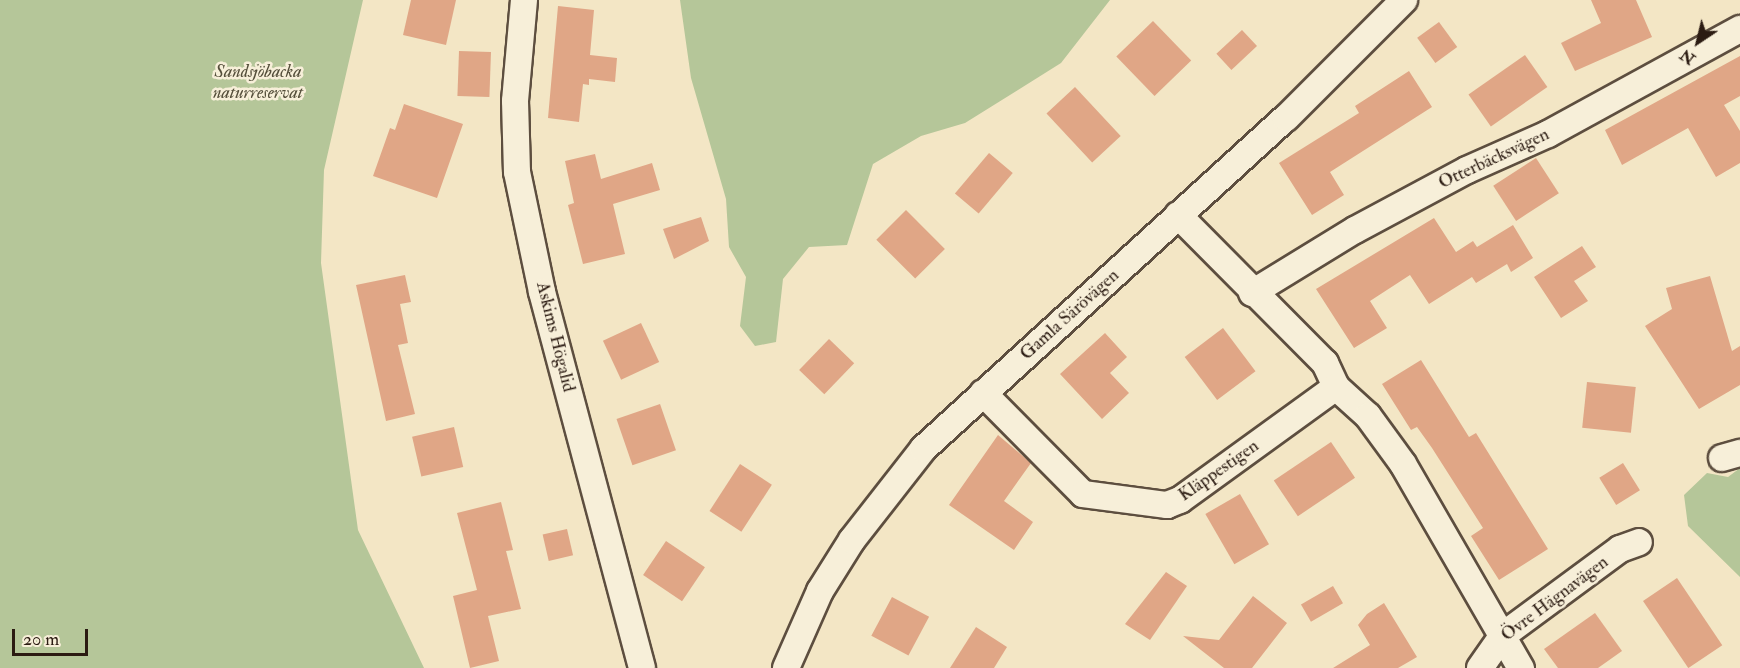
<!DOCTYPE html>
<html>
<head>
<meta charset="utf-8">
<style>
  body { margin:0 }
  #map { position:relative; width:1740px; height:668px; overflow:hidden; background:#f3e6c5; font-family:"IM FELL Double Pica",serif }
  div>[style] { position:absolute }
  .green>* { inset:0; background:#b5c699 }
  .building>* { inset:0; background:#e0a686; transform-origin:0 0 }
  .roads { filter:drop-shadow(2px 0 #5d4e3f) drop-shadow(-2px 0 #5d4e3f) drop-shadow(0 2px #5d4e3f) drop-shadow(0 -2px #5d4e3f) }
  .minor>* { height:26px; margin:-13px; padding:0 13px; transform-origin:13px; border-radius:13px; background:#f7efd9 }
  span { translate:-50% -50%; white-space:nowrap; text-align:center; line-height:1.15; -webkit-text-stroke:5px #f7efd9; paint-order:stroke }
  .park-label { font-size:18px; color:#544e3a; font-style:italic }
  .street-label { font-size:18px; color:#2b1b12 }
  .north { position:absolute; left:1668px; top:12px; width:60px; height:60px; -webkit-text-stroke:4px #f7efd9; paint-order:stroke; rotate:215deg; font-size:16px; font-weight:700; line-height:24px; text-align:center; color:#2b1b12 }
  .north::after { content:''; display:block; margin:auto; width:21px; height:27px; background:#2b1b12; clip-path:polygon(50% 0,100% 100%,50% 72%,0 100%) }
  .scale { position:absolute; left:12px; top:629px; width:76px; height:27px; box-sizing:border-box; border:3px solid #2b1b12; border-top:0; padding-left:8px; font-size:18px; line-height:21px; white-space:nowrap; color:#2b1b12; -webkit-text-stroke:4px #f7efd9; paint-order:stroke }
</style>
</head>
<body>
<div id="map">
  <div class="green">
    <div style="clip-path:polygon(0 0,363px 0,324px 170px,321px 263px,358px 530px,424px 668px,0 668px)"></div>
    <div style="clip-path:polygon(680px 0,1110px 0,1061px 63px,965px 123px,921px 136px,873px 164px,847px 245px,809px 247px,783px 279px,776px 342px,755px 346px,740px 326px,746px 277px,729px 247px,726px 199px,691px 78px)"></div>
    <div style="clip-path:polygon(1740px 468px,1740px 577px,1688px 526px,1684px 495px,1707px 473px,1728px 477px)"></div>
  </div>
  <div class="building">
    <div style="clip-path:polygon(411px 0,456px 0,446px 45px,403px 35px)"></div>
    <div style="clip-path:polygon(1591px 0,1636px 0,1652px 37px,1575px 71px,1561px 43px,1601px 23px)"></div>
    <div style="clip-path:polygon(558px 6px,594px 10px,590px 55px,617px 58px,615px 82px,589px 79px,589px 85px,583px 84px,579px 122px,548px 118px)"></div>
    <div style="left:1153px;top:21px;width:55px;height:51px;rotate:46deg"></div>
    <div style="left:1439px;top:22px;width:31px;height:27px;rotate:54deg"></div>
    <div style="left:1242px;top:30px;width:22px;height:35px;rotate:47deg"></div>
    <div style="left:459px;top:51px;width:32px;height:45px;rotate:2deg"></div>
    <div style="left:1525px;top:55px;width:39px;height:69px;rotate:55deg"></div>
    <div style="clip-path:polygon(1740px 56px,1740px 96px,1724px 105px,1740px 131px,1740px 163px,1716px 177px,1688px 128px,1622px 165px,1605px 130px)"></div>
    <div style="clip-path:polygon(1409px 71px,1432px 107px,1330px 172px,1344px 195px,1312px 215px,1279px 163px,1359px 113px,1355px 106px)"></div>
    <div style="left:1075px;top:87px;width:67px;height:39px;rotate:47deg"></div>
    <div style="clip-path:polygon(404px 104px,463px 124px,437px 198px,373px 176px,390px 128px,395px 130px)"></div>
    <div style="left:989px;top:153px;width:31px;height:53px;rotate:40deg"></div>
    <div style="clip-path:polygon(595px 154px,601px 179px,652px 163px,660px 190px,613px 204px,625px 254px,583px 264px,568px 205px,574px 203px,565px 161px)"></div>
    <div style="left:1536px;top:158px;width:42px;height:51px;rotate:57deg"></div>
    <div style="left:906px;top:210px;width:55px;height:42px;rotate:45deg"></div>
    <div style="clip-path:polygon(701px 217px,709px 241px,674px 259px,663px 229px)"></div>
    <div style="clip-path:polygon(1434px 218px,1456px 252px,1473px 241px,1477px 247px,1513px 225px,1533px 258px,1511px 272px,1507px 264px,1476px 283px,1472px 277px,1429px 304px,1410px 275px,1370px 301px,1387px 328px,1354px 348px,1316px 289px)"></div>
    <div style="clip-path:polygon(1582px 246px,1596px 267px,1574px 281px,1588px 301px,1561px 318px,1534px 277px)"></div>
    <div style="clip-path:polygon(405px 275px,411px 302px,400px 304px,408px 343px,398px 345px,415px 414px,386px 421px,356px 285px)"></div>
    <div style="clip-path:polygon(1710px 276px,1732px 351px,1740px 346px,1740px 385px,1699px 409px,1645px 326px,1672px 309px,1666px 288px)"></div>
    <div style="left:641px;top:323px;width:43px;height:42px;rotate:65deg"></div>
    <div style="left:1223px;top:328px;width:54px;height:48px;rotate:53deg"></div>
    <div style="clip-path:polygon(1105px 333px,1127px 357px,1110px 373px,1129px 393px,1102px 419px,1060px 374px)"></div>
    <div style="left:829px;top:339px;width:35px;height:43px;rotate:44deg"></div>
    <div style="clip-path:polygon(1421px 360px,1469px 437px,1476px 433px,1548px 549px,1499px 580px,1471px 536px,1483px 528px,1432px 448px,1417px 427px,1411px 430px,1382px 384px)"></div>
    <div style="left:1587px;top:382px;width:49px;height:46px;rotate:6deg"></div>
    <div style="left:660px;top:404px;width:49px;height:46px;rotate:71deg"></div>
    <div style="left:454px;top:427px;width:41px;height:43px;rotate:77deg"></div>
    <div style="clip-path:polygon(998px 435px,1031px 463px,1004px 501px,1033px 522px,1014px 550px,949px 505px)"></div>
    <div style="left:1331px;top:442px;width:43px;height:69px;rotate:56deg"></div>
    <div style="left:1623px;top:463px;width:32px;height:28px;rotate:58deg"></div>
    <div style="left:740px;top:464px;width:38px;height:56px;rotate:33deg"></div>
    <div style="left:1240px;top:494px;width:58px;height:40px;rotate:60deg"></div>
    <div style="clip-path:polygon(501px 502px,513px 550px,506px 551px,521px 609px,488px 616px,499px 661px,470px 668px,453px 596px,477px 590px,457px 513px)"></div>
    <div style="left:567px;top:529px;width:27px;height:25px;rotate:77deg"></div>
    <div style="left:666px;top:541px;width:47px;height:41px;rotate:34deg"></div>
    <div style="clip-path:polygon(1166px 572px,1187px 586px,1150px 640px,1125px 624px)"></div>
    <div style="left:1677px;top:578px;width:81px;height:41px;rotate:56deg"></div>
    <div style="left:1333px;top:586px;width:20px;height:37px;rotate:60deg"></div>
    <div style="clip-path:polygon(1253px 596px,1287px 623px,1252px 668px,1224px 668px,1183px 636px,1219px 640px)"></div>
    <div style="left:892px;top:597px;width:42px;height:44px;rotate:28deg"></div>
    <div style="clip-path:polygon(1384px 603px,1417px 657px,1398px 668px,1333px 668px,1370px 645px,1358px 625px,1367px 614px)"></div>
    <div style="clip-path:polygon(1595px 613px,1622px 651px,1598px 668px,1558px 668px,1544px 649px)"></div>
    <div style="clip-path:polygon(976px 627px,1007px 647px,994px 668px,950px 668px)"></div>
  </div>
  <div class="roads">
    <div class="minor">
      <div style="left:524px;top:0;width:101px;rotate:95.1deg"></div>
      <div style="left:515px;top:101px;width:71px;rotate:88.4deg"></div>
      <div style="left:517px;top:172px;width:123px;rotate:78.2deg"></div>
      <div style="left:542px;top:292px;width:389px;rotate:75.1deg"></div>
      <div style="left:1178px;top:215px;width:209px;rotate:45.2deg"></div>
      <div style="left:1325px;top:363px;width:26px;rotate:65deg"></div>
      <div style="left:1336px;top:387px;width:43px;rotate:42.2deg"></div>
      <div style="left:1368px;top:416px;width:59px;rotate:53.9deg"></div>
      <div style="left:1403px;top:464px;width:236px;rotate:60deg"></div>
      <div style="left:1252px;top:293px;width:121px;rotate:-31.5deg"></div>
      <div style="left:1355px;top:230px;width:127px;rotate:-28.2deg"></div>
      <div style="left:1467px;top:170px;width:89px;rotate:-24deg"></div>
      <div style="left:1548px;top:134px;width:219px;rotate:-28.7deg"></div>
      <div style="left:983px;top:393px;width:142px;rotate:45.3deg"></div>
      <div style="left:1083px;top:494px;width:85px;rotate:7.5deg"></div>
      <div style="left:1167px;top:505px;width:14px;rotate:-21deg"></div>
      <div style="left:1180px;top:500px;width:193px;rotate:-35.9deg"></div>
      <div style="left:1722px;top:458px;width:19px;rotate:-16deg"></div>
      <div style="left:786px;top:668px;width:84px;rotate:-66.2deg"></div>
      <div style="left:820px;top:591px;width:60px;rotate:-57.9deg"></div>
      <div style="left:852px;top:540px;width:115px;rotate:-52deg"></div>
      <div style="left:923px;top:449px;width:491px;rotate:-42.4deg"></div>
      <div style="left:1286px;top:118px;width:167px;rotate:-45deg"></div>
      <div style="left:1480px;top:668px;width:39px;rotate:-55deg"></div>
      <div style="left:1502px;top:636px;width:147px;rotate:-36.4deg"></div>
      <div style="left:1620px;top:549px;width:20px;rotate:-20deg"></div>
    </div>
  </div>
  <div class="park-label">
    <span style="left:258px;top:83px">Sandsjöbacka<br>naturreservat</span>
  </div>
  <div class="street-label">
    <span style="left:1494px;top:159px;rotate:-25deg">Otterbäcksvägen</span>
    <span style="left:1070px;top:315px;rotate:-42deg">Gamla Särövägen</span>
    <span style="left:555px;top:337px;rotate:76deg">Askims Högalid</span>
    <span style="left:1219px;top:471px;rotate:-35deg">Kläppestigen</span>
    <span style="left:1555px;top:599px;rotate:-37deg">Övre Hägnavägen</span>
  </div>
  <div class="north">N</div>
  <div class="scale">20 m</div>
</div>
</body>
</html>
